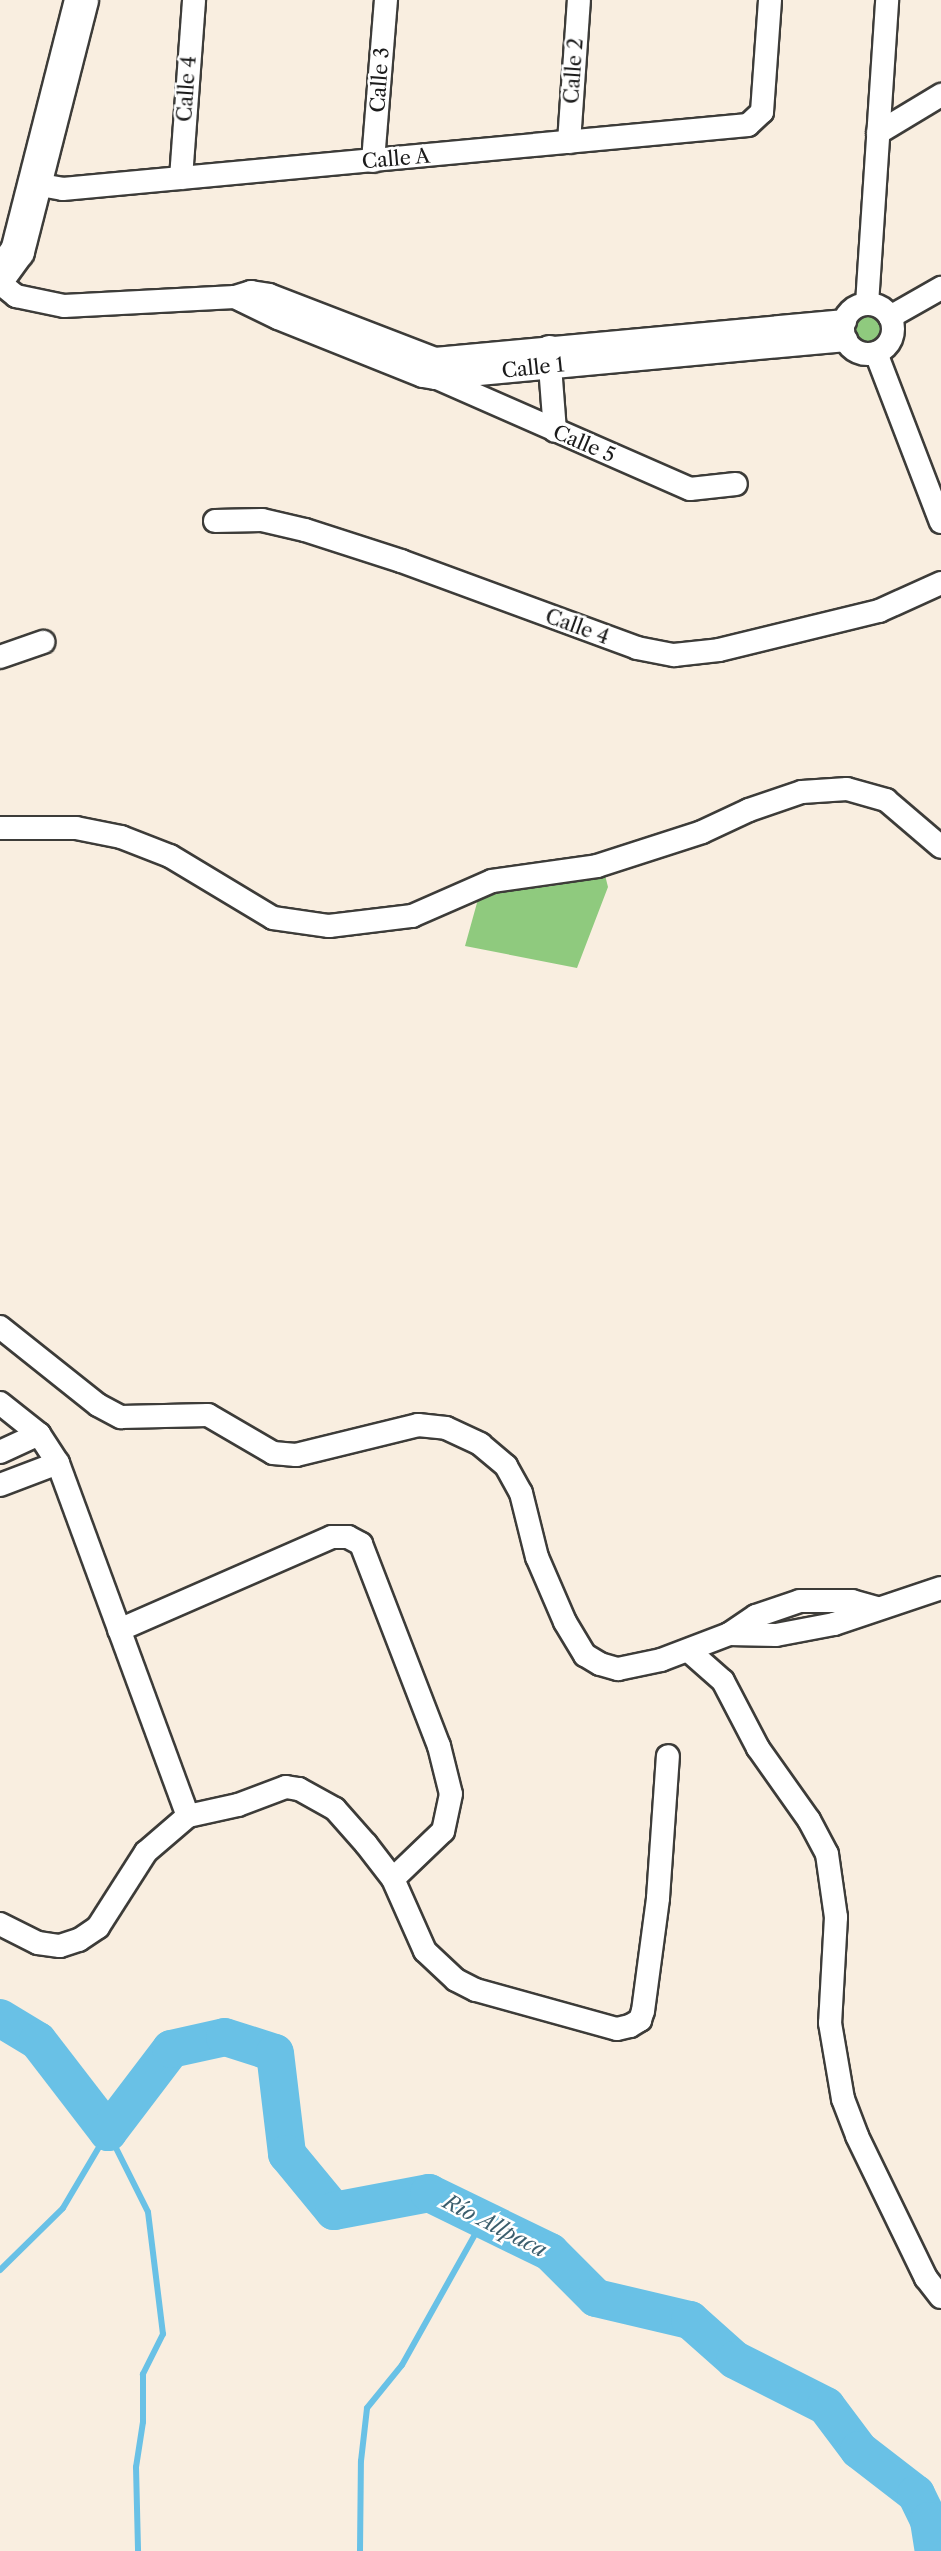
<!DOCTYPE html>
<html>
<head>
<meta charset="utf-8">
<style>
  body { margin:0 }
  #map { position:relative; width:941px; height:2551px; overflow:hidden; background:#f9eee0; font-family:"Libre Caslon Text",serif }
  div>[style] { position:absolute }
  .green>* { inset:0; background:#8fca7e }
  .round { border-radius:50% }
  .stream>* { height:6px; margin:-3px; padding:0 3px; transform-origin:3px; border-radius:3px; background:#69c1e6 }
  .river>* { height:38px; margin:-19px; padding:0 19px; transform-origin:19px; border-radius:19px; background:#69c1e6 }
  .roads { filter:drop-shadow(2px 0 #3d3c39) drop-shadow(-2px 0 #3d3c39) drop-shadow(0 2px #3d3c39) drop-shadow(0 -2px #3d3c39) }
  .minor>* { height:22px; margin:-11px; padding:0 11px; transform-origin:11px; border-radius:11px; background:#fff }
  .minor>.ring { margin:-11px; padding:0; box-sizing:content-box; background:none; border:22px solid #fff; border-radius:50% }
  .tertiary>* { height:27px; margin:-13.5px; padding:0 13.5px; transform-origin:13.5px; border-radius:13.5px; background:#fff }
  .primary>* { height:33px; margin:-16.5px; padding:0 16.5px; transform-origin:16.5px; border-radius:16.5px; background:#fff }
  span { translate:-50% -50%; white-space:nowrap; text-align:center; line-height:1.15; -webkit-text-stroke:5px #fff; paint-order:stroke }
  .street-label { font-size:20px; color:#1c1c1c }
  .water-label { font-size:21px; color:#3b5e6d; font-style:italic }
</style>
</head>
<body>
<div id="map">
  <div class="green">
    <div class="round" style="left:854px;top:313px;width:30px;height:30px"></div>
    <div style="clip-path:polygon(605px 875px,608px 887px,577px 968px,465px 946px,480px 892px,552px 886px)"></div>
  </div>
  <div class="stream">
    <div style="left:108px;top:2132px;width:89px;rotate:63.4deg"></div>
    <div style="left:148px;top:2212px;width:123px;rotate:83deg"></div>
    <div style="left:163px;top:2334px;width:45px;rotate:116.6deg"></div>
    <div style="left:143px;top:2374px;width:48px;rotate:90deg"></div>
    <div style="left:143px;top:2422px;width:46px;rotate:98.8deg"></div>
    <div style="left:136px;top:2467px;width:84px;rotate:88.6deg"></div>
    <div style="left:0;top:2270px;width:88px;rotate:-44.5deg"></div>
    <div style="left:63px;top:2208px;width:88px;rotate:-59.4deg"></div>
    <div style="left:360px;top:2551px;width:90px;rotate:-89.4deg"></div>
    <div style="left:361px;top:2461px;width:53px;rotate:-83.5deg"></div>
    <div style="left:367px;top:2408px;width:55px;rotate:-50.9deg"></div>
    <div style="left:402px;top:2365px;width:166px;rotate:-60.8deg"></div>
  </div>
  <div class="river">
    <div style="left:0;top:2018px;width:44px;rotate:31.2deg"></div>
    <div style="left:38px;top:2041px;width:115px;rotate:52.4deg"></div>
    <div style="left:108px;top:2132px;width:104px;rotate:-52.8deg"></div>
    <div style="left:171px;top:2049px;width:55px;rotate:-12.5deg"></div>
    <div style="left:225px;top:2037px;width:52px;rotate:17.7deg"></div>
    <div style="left:275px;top:2053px;width:102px;rotate:83.2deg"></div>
    <div style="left:287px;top:2154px;width:74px;rotate:50.5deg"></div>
    <div style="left:334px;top:2211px;width:97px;rotate:-10.7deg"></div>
    <div style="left:429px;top:2193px;width:135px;rotate:26deg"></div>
    <div style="left:550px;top:2252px;width:65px;rotate:45deg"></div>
    <div style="left:596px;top:2298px;width:97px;rotate:13.2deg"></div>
    <div style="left:690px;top:2320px;width:60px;rotate:41.6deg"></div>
    <div style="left:735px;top:2360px;width:102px;rotate:26.8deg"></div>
    <div style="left:826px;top:2406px;width:55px;rotate:53.1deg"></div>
    <div style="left:859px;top:2450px;width:72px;rotate:37.7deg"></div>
    <div style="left:916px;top:2494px;width:30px;rotate:64deg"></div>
    <div style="left:929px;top:2521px;width:30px;rotate:81deg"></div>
  </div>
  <div class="roads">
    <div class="minor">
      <div style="left:878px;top:133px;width:74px;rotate:-31.1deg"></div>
      <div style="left:569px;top:142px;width:142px;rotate:-86deg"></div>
      <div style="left:373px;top:161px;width:162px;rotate:-85.4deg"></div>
      <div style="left:181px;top:178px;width:178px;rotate:-85.8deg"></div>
      <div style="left:35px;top:184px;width:28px;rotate:10deg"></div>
      <div style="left:63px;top:189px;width:688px;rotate:-5.34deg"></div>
      <div style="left:748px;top:125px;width:19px;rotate:-43deg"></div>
      <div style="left:762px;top:112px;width:112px;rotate:-85.9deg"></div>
      <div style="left:0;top:283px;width:21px;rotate:39deg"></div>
      <div style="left:16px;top:296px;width:49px;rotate:11.8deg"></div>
      <div style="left:64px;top:306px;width:171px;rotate:-3deg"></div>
      <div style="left:235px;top:297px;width:17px;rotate:-17deg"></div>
      <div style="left:251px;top:292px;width:18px;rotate:9deg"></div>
      <div style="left:269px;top:295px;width:178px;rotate:21.1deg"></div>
      <div style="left:435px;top:359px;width:412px;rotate:-5.3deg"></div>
      <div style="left:235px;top:297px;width:48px;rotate:26deg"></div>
      <div style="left:278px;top:318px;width:156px;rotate:21.8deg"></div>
      <div style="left:423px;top:376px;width:13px;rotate:9deg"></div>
      <div style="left:436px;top:378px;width:412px;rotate:-5.3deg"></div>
      <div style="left:867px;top:304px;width:305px;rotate:-86.2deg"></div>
      <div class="ring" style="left:843px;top:304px;width:28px;height:28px"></div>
      <div style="left:890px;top:317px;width:59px;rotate:-29.6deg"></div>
      <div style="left:876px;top:353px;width:181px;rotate:69deg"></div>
      <div style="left:550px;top:366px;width:65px;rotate:85.6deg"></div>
      <div style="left:437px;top:378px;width:276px;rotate:23.7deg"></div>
      <div style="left:690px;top:489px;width:46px;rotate:-6.2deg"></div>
      <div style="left:215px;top:521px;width:47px;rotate:-1.2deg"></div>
      <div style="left:262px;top:520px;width:44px;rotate:13.1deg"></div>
      <div style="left:305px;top:530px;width:101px;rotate:17.9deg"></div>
      <div style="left:401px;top:561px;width:252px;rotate:20.2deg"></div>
      <div style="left:637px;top:648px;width:38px;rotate:11deg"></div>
      <div style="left:674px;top:655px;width:45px;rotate:-6.3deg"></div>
      <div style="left:719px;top:650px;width:165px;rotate:-13.7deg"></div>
      <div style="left:879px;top:611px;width:68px;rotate:-24.3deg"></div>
      <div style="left:0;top:657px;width:46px;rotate:-19.2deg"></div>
      <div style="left:0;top:828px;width:76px"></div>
      <div style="left:76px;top:828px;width:46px;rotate:11.3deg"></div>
      <div style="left:121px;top:837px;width:53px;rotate:21.2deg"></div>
      <div style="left:170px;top:856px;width:120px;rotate:31deg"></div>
      <div style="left:273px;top:918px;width:57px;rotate:8.1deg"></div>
      <div style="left:329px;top:926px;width:84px;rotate:-6.9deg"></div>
      <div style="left:412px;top:916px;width:87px;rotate:-23.6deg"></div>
      <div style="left:492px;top:881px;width:106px;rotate:-8.1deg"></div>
      <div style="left:597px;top:866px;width:110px;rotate:-17.9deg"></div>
      <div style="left:702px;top:832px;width:52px;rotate:-25.1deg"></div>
      <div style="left:749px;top:810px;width:56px;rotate:-18.8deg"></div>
      <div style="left:802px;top:792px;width:45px;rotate:-3.8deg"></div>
      <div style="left:847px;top:789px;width:41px;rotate:15.8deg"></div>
      <div style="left:886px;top:800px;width:72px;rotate:40.5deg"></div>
      <div style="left:0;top:1327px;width:125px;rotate:38.5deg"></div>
      <div style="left:98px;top:1405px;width:26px;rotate:28deg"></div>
      <div style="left:121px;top:1417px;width:87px;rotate:-1.3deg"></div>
      <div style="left:208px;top:1415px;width:75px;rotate:30.3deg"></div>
      <div style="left:273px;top:1453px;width:23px;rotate:5deg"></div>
      <div style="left:296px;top:1455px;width:126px;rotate:-13.8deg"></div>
      <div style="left:418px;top:1425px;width:28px;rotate:6deg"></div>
      <div style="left:446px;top:1428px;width:38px;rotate:25deg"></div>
      <div style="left:480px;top:1444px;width:34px;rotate:40deg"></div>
      <div style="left:506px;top:1466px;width:31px;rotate:61deg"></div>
      <div style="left:521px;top:1493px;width:66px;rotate:76deg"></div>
      <div style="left:537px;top:1557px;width:71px;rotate:66.7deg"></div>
      <div style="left:565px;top:1622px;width:39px;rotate:59deg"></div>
      <div style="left:585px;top:1655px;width:17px;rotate:31deg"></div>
      <div style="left:600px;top:1664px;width:19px;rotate:16deg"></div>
      <div style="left:618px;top:1669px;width:44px;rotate:-11.8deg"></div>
      <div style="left:661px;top:1660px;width:73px;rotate:-20.9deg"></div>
      <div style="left:729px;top:1634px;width:32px;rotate:-34deg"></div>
      <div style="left:756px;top:1616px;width:46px;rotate:-18.8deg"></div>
      <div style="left:800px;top:1601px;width:52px"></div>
      <div style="left:852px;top:1601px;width:26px;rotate:16deg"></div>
      <div style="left:0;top:1403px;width:50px;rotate:38.5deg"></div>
      <div style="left:39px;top:1434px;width:35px;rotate:57deg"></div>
      <div style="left:58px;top:1463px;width:376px;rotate:69.8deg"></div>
      <div style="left:0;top:1452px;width:43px;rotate:-24.8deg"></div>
      <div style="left:0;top:1485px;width:62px;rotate:-20.8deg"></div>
      <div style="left:119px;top:1630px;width:232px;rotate:-23.6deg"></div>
      <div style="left:332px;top:1537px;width:16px"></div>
      <div style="left:348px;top:1537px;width:15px;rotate:28deg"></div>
      <div style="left:361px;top:1544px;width:217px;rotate:68.9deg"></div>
      <div style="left:439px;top:1746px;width:49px;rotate:76deg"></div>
      <div style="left:451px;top:1794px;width:38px;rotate:102deg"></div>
      <div style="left:443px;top:1831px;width:69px;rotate:136.2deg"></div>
      <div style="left:729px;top:1634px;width:47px;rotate:1.2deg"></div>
      <div style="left:776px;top:1635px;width:59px;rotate:-10.7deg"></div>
      <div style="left:834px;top:1624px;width:113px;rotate:-18.6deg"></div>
      <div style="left:689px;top:1651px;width:45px;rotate:41.4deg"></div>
      <div style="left:723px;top:1681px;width:76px;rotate:62.4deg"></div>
      <div style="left:758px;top:1748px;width:88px;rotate:54.7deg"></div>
      <div style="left:809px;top:1820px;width:38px;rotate:62deg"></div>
      <div style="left:827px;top:1854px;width:64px;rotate:81.9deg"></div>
      <div style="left:836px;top:1917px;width:106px;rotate:93.2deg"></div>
      <div style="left:830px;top:2023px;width:77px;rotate:80.3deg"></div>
      <div style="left:843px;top:2099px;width:40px;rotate:69deg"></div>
      <div style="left:857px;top:2136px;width:158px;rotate:64.1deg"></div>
      <div style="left:926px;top:2278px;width:24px;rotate:52deg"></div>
      <div style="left:0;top:1924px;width:42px;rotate:26.6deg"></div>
      <div style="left:38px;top:1943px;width:22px;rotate:8deg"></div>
      <div style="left:60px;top:1946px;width:20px;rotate:-18deg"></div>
      <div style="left:79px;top:1940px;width:23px;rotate:-34deg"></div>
      <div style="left:98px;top:1927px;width:89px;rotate:-57.4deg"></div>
      <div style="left:146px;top:1852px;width:55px;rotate:-40.6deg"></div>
      <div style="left:188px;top:1816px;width:51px;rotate:-12.4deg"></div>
      <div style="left:238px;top:1805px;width:51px;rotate:-20.6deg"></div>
      <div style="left:286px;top:1787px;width:13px;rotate:9deg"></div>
      <div style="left:299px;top:1789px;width:41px;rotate:29.1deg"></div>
      <div style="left:335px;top:1809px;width:47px;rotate:48.5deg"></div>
      <div style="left:366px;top:1844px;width:44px;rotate:52.4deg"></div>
      <div style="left:393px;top:1879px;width:79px;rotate:66deg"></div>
      <div style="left:425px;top:1951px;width:42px;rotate:43.1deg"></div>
      <div style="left:456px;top:1980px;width:22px;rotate:27deg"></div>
      <div style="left:476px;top:1990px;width:146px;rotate:15.5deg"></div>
      <div style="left:617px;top:2029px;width:13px;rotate:-13deg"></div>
      <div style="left:630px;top:2026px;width:12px;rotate:-31deg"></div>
      <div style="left:640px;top:2020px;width:9px;rotate:-72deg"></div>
      <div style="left:643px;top:2011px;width:114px;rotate:-82.4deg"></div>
      <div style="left:658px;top:1898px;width:142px;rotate:-86deg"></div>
    </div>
    <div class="tertiary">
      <div style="left:549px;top:349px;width:17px;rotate:87deg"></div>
    </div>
    <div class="primary">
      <div style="left:0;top:274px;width:29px;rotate:-54deg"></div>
      <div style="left:17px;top:251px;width:259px;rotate:-75.7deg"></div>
    </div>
  </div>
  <div class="street-label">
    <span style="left:574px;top:71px;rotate:-86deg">Calle 2</span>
    <span style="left:380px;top:80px;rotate:-86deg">Calle 3</span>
    <span style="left:187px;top:89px;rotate:-86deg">Calle 4</span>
    <span style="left:396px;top:159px;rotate:-5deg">Calle A</span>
    <span style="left:533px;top:368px;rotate:-6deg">Calle 1</span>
    <span style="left:584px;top:444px;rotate:23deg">Calle 5</span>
    <span style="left:577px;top:627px;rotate:20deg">Calle 4</span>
  </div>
  <div class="water-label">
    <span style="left:495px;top:2226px;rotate:27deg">Río Allpaca</span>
  </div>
</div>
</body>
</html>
